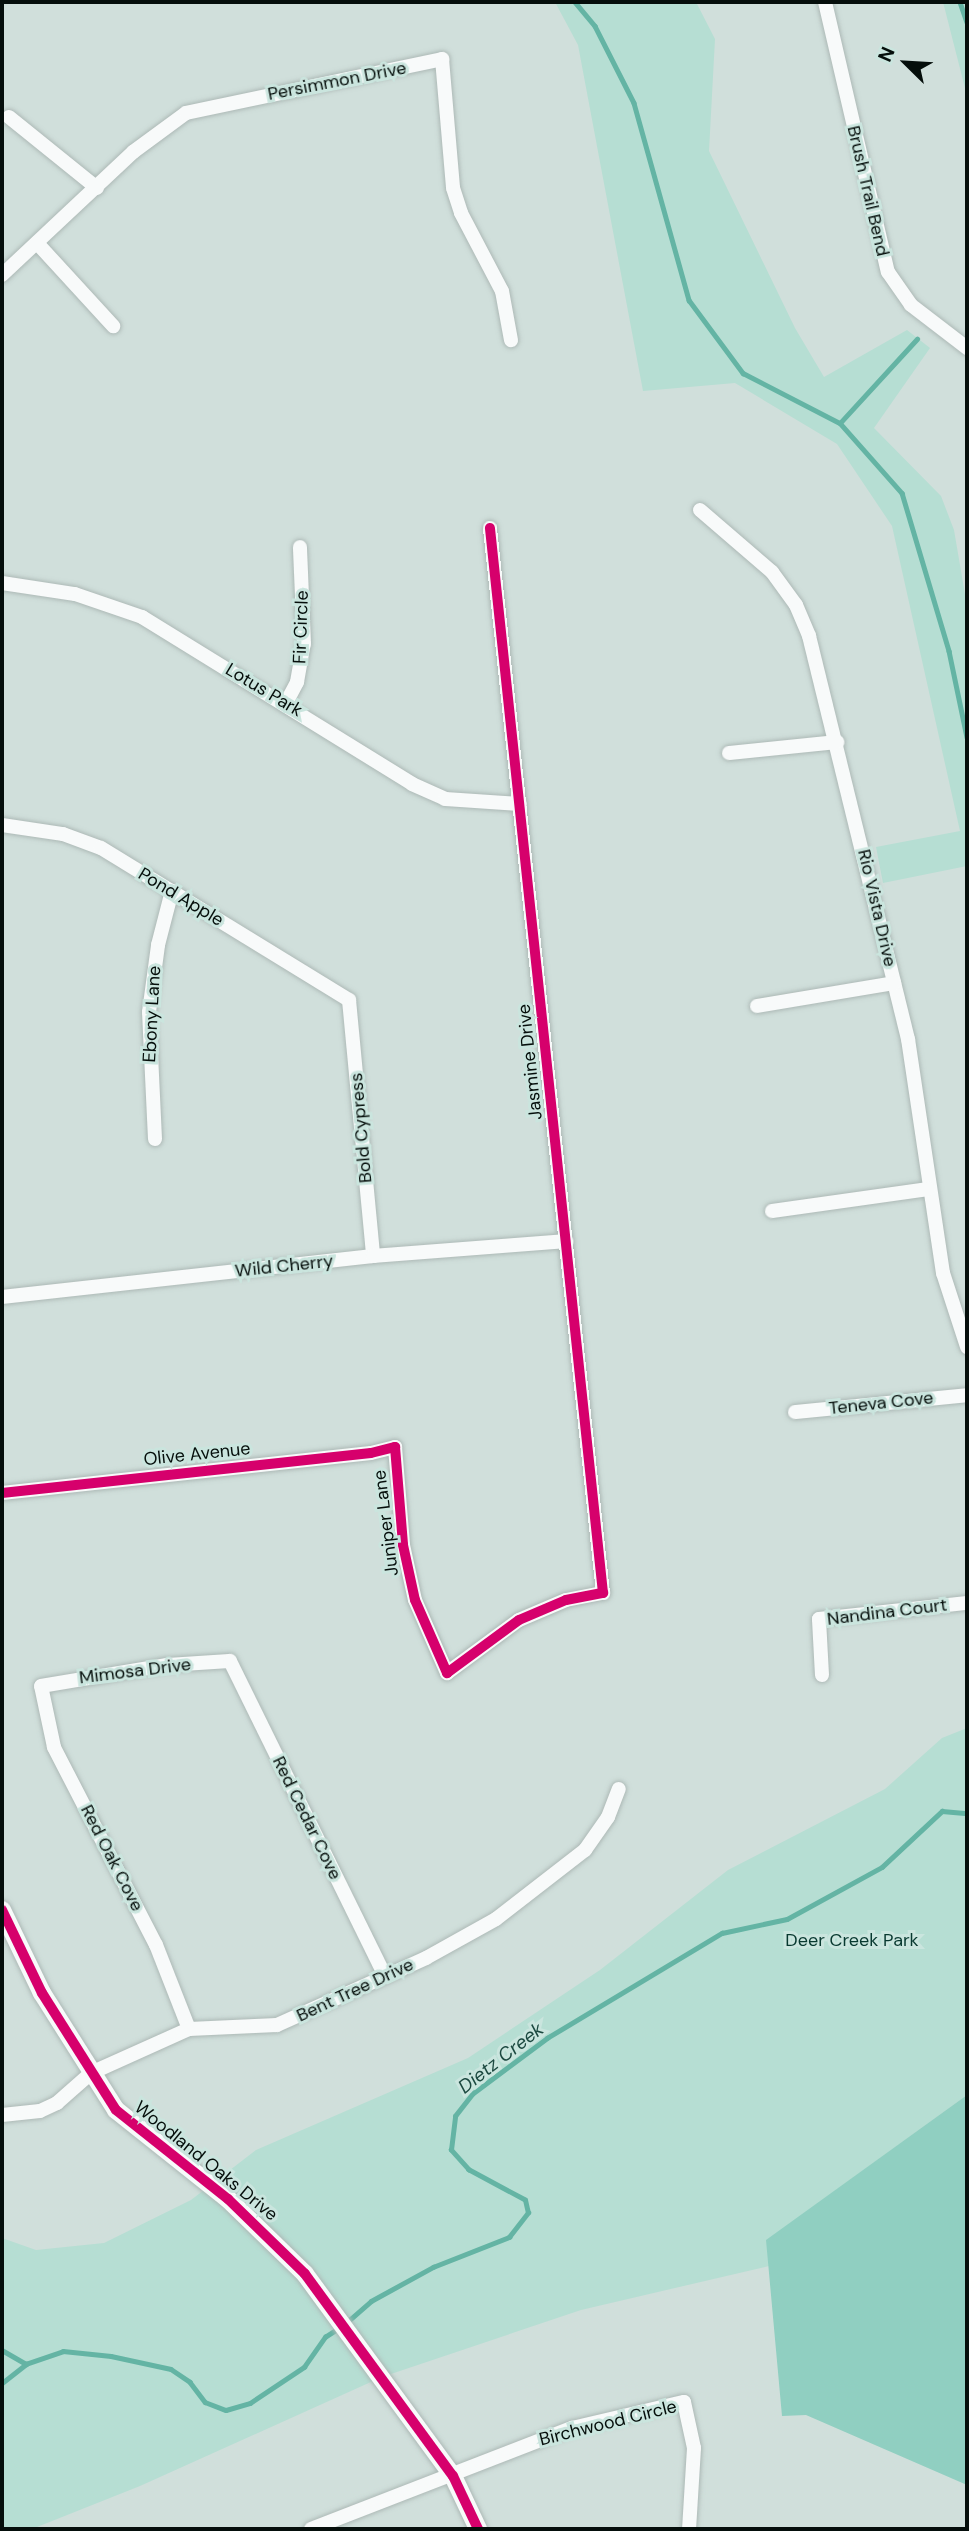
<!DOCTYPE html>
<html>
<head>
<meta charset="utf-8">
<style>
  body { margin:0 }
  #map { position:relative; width:969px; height:2531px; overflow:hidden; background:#d0dfdb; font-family:"DM Sans",sans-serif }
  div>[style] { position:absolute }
  .green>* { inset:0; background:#b6ded3 }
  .forest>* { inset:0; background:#90cfc1 }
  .stream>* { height:4.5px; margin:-2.25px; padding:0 2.25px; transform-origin:2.25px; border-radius:2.25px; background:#64b4a4 }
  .roads { filter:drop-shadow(0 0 2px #adb9b6) drop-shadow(0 0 2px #adb9b6) }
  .minor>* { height:14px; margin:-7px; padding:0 7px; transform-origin:7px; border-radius:7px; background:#f8fafa }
  .tertiary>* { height:18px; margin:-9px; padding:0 9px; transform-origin:9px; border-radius:9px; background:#f8fafa }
  .cycleway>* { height:10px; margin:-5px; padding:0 5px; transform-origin:5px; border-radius:5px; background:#d6006c }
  span { translate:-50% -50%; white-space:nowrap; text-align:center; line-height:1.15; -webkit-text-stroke:6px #cae5de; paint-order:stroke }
  .street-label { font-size:18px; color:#050e0b }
  .park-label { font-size:18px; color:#083930 }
  .water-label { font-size:19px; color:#1c4940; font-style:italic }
  .frame { position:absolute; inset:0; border:4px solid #050e0b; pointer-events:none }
  .north { position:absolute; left:871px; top:28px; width:70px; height:70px; -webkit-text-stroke:5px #cae5de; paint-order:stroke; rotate:294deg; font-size:19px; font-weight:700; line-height:28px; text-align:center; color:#050e0b }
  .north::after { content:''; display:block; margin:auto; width:24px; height:32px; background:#050e0b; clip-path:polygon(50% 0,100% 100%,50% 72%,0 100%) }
</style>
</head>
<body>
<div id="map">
  <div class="green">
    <div style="clip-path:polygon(555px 2px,696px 2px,715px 39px,709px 151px,795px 328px,824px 377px,907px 330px,930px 348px,874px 428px,941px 496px,954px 530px,967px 606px,967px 866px,883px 883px,876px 847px,960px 831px,892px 526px,837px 444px,735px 383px,643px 391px,578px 45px)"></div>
    <div style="clip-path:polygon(943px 2px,967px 2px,967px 96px)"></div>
    <div style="clip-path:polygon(967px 1728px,967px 2095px,767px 2240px,769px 2266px,581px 2310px,382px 2377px,140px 2486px,32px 2529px,2px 2529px,2px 2238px,36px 2250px,104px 2243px,191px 2200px,256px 2150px,468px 2058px,600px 1970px,728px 1870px,885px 1789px,942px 1738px)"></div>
  </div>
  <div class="forest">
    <div style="clip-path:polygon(967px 2095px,967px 2485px,806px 2415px,782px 2416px,766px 2240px)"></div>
  </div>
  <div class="stream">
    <div style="left:575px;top:2px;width:31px;rotate:50deg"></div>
    <div style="left:595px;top:26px;width:86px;rotate:63.1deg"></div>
    <div style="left:634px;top:103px;width:205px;rotate:74.4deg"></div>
    <div style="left:689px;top:300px;width:91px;rotate:53.5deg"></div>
    <div style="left:743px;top:373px;width:109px;rotate:27.3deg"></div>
    <div style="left:840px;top:423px;width:94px;rotate:48.5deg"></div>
    <div style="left:902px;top:493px;width:165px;rotate:73.4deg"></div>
    <div style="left:949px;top:651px;width:88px;rotate:78.2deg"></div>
    <div style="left:960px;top:2px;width:21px;rotate:71deg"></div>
    <div style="left:840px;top:423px;width:114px;rotate:-47.5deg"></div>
    <div style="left:346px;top:2323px;width:33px;rotate:-41deg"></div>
    <div style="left:371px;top:2301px;width:71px;rotate:-28.7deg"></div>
    <div style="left:433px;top:2267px;width:82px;rotate:-21.5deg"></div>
    <div style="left:509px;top:2237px;width:31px;rotate:-52deg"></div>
    <div style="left:528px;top:2213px;width:13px;rotate:-103deg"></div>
    <div style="left:525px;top:2200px;width:64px;rotate:-151.8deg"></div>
    <div style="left:469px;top:2170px;width:27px;rotate:-132deg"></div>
    <div style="left:451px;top:2150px;width:34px;rotate:-83deg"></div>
    <div style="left:455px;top:2116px;width:28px;rotate:-52deg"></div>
    <div style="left:472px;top:2094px;width:94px;rotate:-36.7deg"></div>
    <div style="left:547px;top:2038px;width:204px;rotate:-31deg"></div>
    <div style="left:722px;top:1933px;width:66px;rotate:-12.2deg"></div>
    <div style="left:787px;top:1919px;width:108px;rotate:-28.7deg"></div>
    <div style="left:882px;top:1867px;width:82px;rotate:-43deg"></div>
    <div style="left:942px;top:1811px;width:25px;rotate:5deg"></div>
    <div style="left:2px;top:2350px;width:28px;rotate:30deg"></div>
    <div style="left:2px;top:2383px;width:31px;rotate:-38deg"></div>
    <div style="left:26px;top:2364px;width:39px;rotate:-19deg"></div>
    <div style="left:63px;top:2351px;width:48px;rotate:5.9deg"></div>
    <div style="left:111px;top:2356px;width:61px;rotate:12.2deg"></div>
    <div style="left:171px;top:2369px;width:23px;rotate:34deg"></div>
    <div style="left:190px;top:2382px;width:25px;rotate:53deg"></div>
    <div style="left:205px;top:2402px;width:22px;rotate:21deg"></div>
    <div style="left:226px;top:2410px;width:25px;rotate:-16deg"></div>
    <div style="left:250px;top:2403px;width:65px;rotate:-33.7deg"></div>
    <div style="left:304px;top:2367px;width:37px;rotate:-55deg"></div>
    <div style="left:325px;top:2337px;width:17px;rotate:-33deg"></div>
  </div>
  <div class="roads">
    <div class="minor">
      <div style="left:825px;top:2px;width:277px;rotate:76.9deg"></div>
      <div style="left:888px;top:272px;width:40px;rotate:55.1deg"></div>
      <div style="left:911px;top:305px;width:71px;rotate:37.5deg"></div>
      <div style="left:9px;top:117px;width:113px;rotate:38.9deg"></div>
      <div style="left:37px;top:243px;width:113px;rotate:47.5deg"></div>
      <div style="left:2px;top:275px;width:180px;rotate:-43.2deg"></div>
      <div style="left:133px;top:152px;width:66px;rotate:-36.3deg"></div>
      <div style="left:186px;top:113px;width:262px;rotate:-11.9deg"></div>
      <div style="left:442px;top:59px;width:129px;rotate:85.1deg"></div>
      <div style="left:453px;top:188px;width:26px;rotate:72deg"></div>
      <div style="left:461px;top:213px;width:88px;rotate:62.3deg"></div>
      <div style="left:502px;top:291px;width:50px;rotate:79.6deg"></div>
      <div style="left:700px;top:510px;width:95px;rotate:40.7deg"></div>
      <div style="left:772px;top:572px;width:41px;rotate:54deg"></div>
      <div style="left:796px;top:605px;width:34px;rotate:67deg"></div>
      <div style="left:809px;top:636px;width:415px;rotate:76.2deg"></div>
      <div style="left:908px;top:1039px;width:237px;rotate:81.5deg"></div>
      <div style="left:943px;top:1273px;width:78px;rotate:72deg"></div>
      <div style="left:2px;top:583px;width:74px;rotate:8.6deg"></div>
      <div style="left:75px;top:594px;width:71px;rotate:18.9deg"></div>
      <div style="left:142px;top:617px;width:317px;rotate:31.7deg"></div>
      <div style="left:412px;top:784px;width:36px;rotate:24deg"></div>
      <div style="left:445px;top:799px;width:75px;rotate:3.8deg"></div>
      <div style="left:286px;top:703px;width:24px;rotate:-62deg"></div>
      <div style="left:297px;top:682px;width:39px;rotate:-80deg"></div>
      <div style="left:304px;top:644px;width:97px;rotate:-92.4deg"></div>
      <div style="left:729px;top:753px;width:109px;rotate:-5.8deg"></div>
      <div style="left:2px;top:825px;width:62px;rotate:8.4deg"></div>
      <div style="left:63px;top:834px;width:40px;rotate:20.2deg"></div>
      <div style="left:101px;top:848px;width:291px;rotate:31.5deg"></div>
      <div style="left:349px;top:1000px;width:257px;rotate:84.6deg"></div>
      <div style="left:757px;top:1006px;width:139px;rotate:-9.5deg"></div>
      <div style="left:155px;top:1139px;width:127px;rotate:-92.7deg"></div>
      <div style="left:149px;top:1012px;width:68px;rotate:-82.3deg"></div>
      <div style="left:158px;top:945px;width:56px;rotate:-75.5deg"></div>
      <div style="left:772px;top:1211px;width:158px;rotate:-8deg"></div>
      <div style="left:2px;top:1297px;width:373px;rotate:-6.3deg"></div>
      <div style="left:373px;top:1256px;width:194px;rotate:-4.4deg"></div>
      <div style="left:795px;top:1412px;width:173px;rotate:-5.6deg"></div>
      <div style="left:2px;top:1493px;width:371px;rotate:-6.2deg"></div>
      <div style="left:371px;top:1453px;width:25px;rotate:-14deg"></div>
      <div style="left:395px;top:1447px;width:98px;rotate:85.3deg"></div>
      <div style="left:403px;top:1545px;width:56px;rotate:77.7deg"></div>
      <div style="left:415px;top:1600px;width:80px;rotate:66.3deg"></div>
      <div style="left:447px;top:1673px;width:89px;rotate:-36.4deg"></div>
      <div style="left:519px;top:1620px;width:51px;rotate:-23.1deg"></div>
      <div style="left:566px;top:1600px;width:38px;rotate:-11deg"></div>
      <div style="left:603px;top:1593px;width:1071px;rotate:-96.06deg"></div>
      <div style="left:822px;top:1675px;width:56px;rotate:-93.1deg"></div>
      <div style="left:819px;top:1619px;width:149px;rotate:-6.2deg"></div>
      <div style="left:189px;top:2029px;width:90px;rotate:-111.4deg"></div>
      <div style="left:156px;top:1945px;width:223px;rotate:-117.3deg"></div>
      <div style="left:54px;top:1747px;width:62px;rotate:-102deg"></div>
      <div style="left:41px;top:1686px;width:128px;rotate:-9.5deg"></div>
      <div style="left:167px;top:1665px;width:63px;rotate:-3.6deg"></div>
      <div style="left:230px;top:1661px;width:349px;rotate:63.8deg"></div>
      <div style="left:2px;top:2115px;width:38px;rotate:-6deg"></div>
      <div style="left:40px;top:2111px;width:19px;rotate:-25deg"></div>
      <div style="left:57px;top:2103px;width:45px;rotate:-41.4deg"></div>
      <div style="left:91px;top:2073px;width:107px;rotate:-24.2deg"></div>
      <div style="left:189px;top:2029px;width:88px;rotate:-2.6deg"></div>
      <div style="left:277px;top:2025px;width:163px;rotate:-24.2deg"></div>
      <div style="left:426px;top:1958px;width:80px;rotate:-29.1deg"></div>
      <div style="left:496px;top:1919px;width:113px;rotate:-37.8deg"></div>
      <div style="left:585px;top:1850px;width:40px;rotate:-55.1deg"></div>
      <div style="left:608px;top:1817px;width:30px;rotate:-69deg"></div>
      <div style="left:311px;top:2529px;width:280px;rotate:-21.2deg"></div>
      <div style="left:572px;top:2428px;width:115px;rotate:-13.1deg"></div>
      <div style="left:684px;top:2402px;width:47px;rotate:77.7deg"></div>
      <div style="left:694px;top:2448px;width:81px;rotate:93.5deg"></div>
    </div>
    <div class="tertiary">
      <div style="left:2px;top:1910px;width:92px;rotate:64.3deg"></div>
      <div style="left:42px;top:1993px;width:138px;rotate:57.7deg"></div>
      <div style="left:116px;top:2110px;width:143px;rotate:38.5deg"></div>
      <div style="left:228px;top:2199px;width:107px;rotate:44.2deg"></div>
      <div style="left:305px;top:2274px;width:250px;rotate:53.8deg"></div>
      <div style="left:453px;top:2476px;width:59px;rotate:64.7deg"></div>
    </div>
  </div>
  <div class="cycleway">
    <div style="left:2px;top:1493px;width:371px;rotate:-6.2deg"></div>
    <div style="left:371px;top:1453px;width:25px;rotate:-14deg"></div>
    <div style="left:395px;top:1447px;width:98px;rotate:85.3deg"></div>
    <div style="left:403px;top:1545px;width:56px;rotate:77.7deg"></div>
    <div style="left:415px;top:1600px;width:80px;rotate:66.3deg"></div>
    <div style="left:447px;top:1673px;width:89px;rotate:-36.4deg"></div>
    <div style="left:519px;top:1620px;width:51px;rotate:-23.1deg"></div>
    <div style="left:566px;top:1600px;width:38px;rotate:-11deg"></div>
    <div style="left:603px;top:1593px;width:1071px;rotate:-96.06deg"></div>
    <div style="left:2px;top:1910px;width:92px;rotate:64.3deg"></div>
    <div style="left:42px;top:1993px;width:138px;rotate:57.7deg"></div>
    <div style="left:116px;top:2110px;width:143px;rotate:38.5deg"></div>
    <div style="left:228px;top:2199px;width:107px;rotate:44.2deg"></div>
    <div style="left:305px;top:2274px;width:250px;rotate:53.8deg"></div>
    <div style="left:453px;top:2476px;width:59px;rotate:64.7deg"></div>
  </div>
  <div class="street-label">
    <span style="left:337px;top:81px;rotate:-11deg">Persimmon Drive</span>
    <span style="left:868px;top:191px;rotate:77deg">Brush Trail Bend</span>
    <span style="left:301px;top:627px;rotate:-88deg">Fir Circle</span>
    <span style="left:264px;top:690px;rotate:31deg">Lotus Park</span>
    <span style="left:181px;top:897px;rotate:31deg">Pond Apple</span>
    <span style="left:877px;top:908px;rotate:77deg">Rio Vista Drive</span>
    <span style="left:152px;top:1014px;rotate:-87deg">Ebony Lane</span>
    <span style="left:530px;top:1062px;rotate:-96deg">Jasmine Drive</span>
    <span style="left:361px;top:1128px;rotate:-95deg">Bold Cypress</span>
    <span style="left:284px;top:1266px;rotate:-6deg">Wild Cherry</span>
    <span style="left:881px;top:1403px;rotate:-6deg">Teneva Cove</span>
    <span style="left:197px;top:1454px;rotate:-6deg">Olive Avenue</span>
    <span style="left:386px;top:1523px;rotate:-97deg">Juniper Lane</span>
    <span style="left:887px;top:1612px;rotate:-7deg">Nandina Court</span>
    <span style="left:135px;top:1671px;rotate:-7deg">Mimosa Drive</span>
    <span style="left:307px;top:1818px;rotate:64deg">Red Cedar Cove</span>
    <span style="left:112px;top:1858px;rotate:63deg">Red Oak Cove</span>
    <span style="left:355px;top:1990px;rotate:-25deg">Bent Tree Drive</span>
    <span style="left:206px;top:2161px;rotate:39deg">Woodland Oaks Drive</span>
    <span style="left:608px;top:2423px;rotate:-14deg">Birchwood Circle</span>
  </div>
  <div class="park-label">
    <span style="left:852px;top:1940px">Deer Creek Park</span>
  </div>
  <div class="water-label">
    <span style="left:501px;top:2058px;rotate:-38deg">Dietz Creek</span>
  </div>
  <div class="frame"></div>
  <div class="north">N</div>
</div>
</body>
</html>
